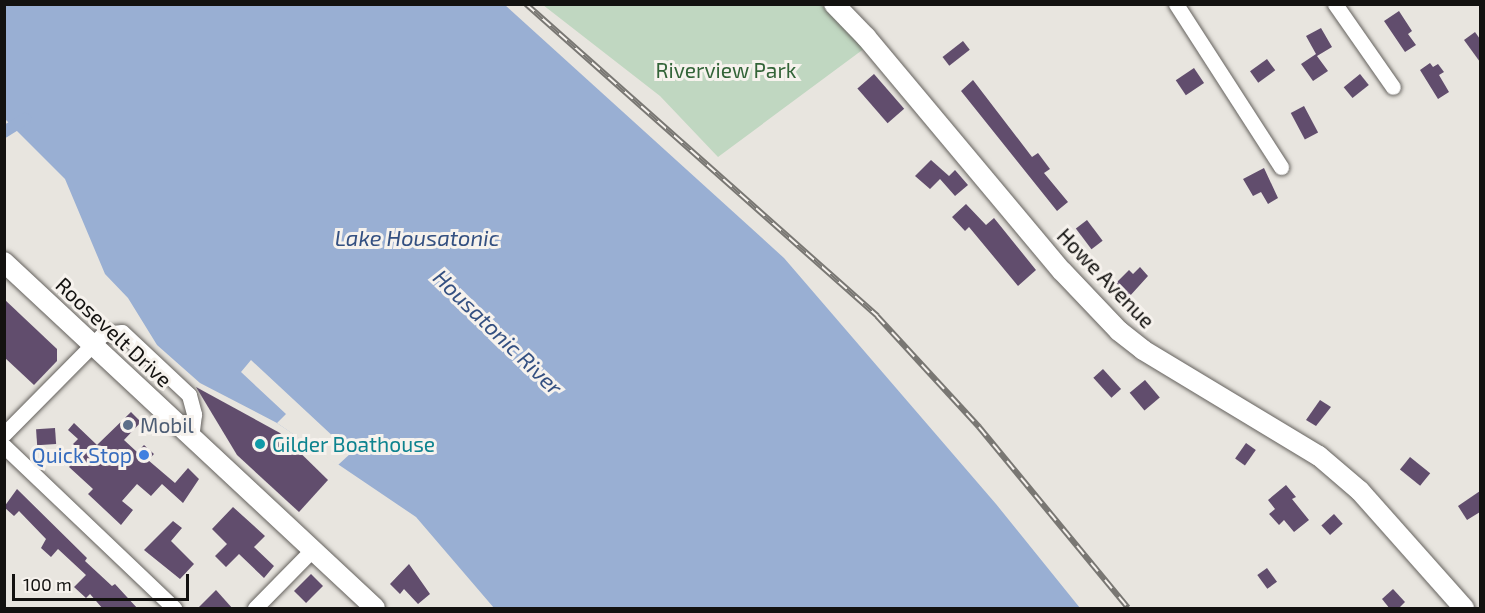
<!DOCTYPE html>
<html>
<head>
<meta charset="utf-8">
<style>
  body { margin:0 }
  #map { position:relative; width:1485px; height:613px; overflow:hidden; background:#e8e5df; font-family:"Exo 2",sans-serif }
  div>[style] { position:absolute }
  .green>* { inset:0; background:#c0d7c1 }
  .water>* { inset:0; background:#99afd3 }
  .pier>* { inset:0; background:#e8e5df }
  .canal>* { height:12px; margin:-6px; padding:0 6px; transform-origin:6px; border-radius:6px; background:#99afd3 }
  .building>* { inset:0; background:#614d6d; transform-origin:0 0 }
  .roads { filter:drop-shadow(0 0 2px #64615d) drop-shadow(0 0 2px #64615d) }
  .minor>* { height:15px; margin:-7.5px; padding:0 7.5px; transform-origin:7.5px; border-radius:7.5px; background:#fff }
  .major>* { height:20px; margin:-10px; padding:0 10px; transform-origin:10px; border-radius:10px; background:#fff }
  .rail>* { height:6px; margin-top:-3px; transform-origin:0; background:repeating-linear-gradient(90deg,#f6f2ed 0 11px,#797773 0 22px); box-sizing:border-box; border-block:2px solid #797773 }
  .dots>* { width:16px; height:16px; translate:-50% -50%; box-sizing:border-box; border:3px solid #f6f2ed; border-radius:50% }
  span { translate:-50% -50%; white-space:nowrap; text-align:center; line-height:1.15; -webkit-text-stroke:6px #f6f2ed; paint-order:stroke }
  .park-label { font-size:21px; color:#336438 }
  .street-label { font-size:21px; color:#131210 }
  .service-label { font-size:21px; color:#4e5e75 }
  .left { translate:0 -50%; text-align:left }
  .culture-label { font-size:21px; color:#0d838f }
  .shop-label { font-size:21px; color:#366cbe }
  .right { translate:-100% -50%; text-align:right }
  .water-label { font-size:22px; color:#345081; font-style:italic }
  .frame { position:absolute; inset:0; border:6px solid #131210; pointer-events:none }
  .scale { position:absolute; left:12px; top:574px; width:177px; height:27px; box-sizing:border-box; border:3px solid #131210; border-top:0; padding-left:8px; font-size:18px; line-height:21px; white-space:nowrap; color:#131210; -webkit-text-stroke:4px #f6f2ed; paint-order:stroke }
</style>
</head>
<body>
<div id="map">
  <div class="green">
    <div style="clip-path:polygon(543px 5px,821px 5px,865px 48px,718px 157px,660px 96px)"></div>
  </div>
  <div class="water">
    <div style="clip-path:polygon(5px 5px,505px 5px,784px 258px,996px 504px,1080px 608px,494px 608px,416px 517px,277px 423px,200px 383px,157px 345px,128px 298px,105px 274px,65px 179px,5px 119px)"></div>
  </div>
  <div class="pier">
    <div style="clip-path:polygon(251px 360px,351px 453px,338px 465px,277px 423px,286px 414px,241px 372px)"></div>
  </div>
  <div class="canal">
    <div style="left:4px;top:132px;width:25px;rotate:-32deg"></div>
  </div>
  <div class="building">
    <div style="clip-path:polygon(1399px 11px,1412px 31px,1408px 34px,1416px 45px,1405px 52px,1384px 21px)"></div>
    <div style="clip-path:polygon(1321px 28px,1332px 47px,1317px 56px,1328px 71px,1313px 81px,1301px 64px,1316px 54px,1306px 36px)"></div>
    <div style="clip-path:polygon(1475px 32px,1480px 39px,1480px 62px,1464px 40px)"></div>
    <div style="left:963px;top:41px;width:11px;height:26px;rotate:52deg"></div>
    <div style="left:1267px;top:59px;width:14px;height:21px;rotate:54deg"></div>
    <div style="clip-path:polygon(1430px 63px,1433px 67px,1438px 64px,1444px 72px,1439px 75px,1449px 92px,1438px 99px,1420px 70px)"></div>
    <div style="left:1194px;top:68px;width:18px;height:22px;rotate:56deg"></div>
    <div style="left:874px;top:74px;width:46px;height:22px;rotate:49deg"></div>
    <div style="left:1360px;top:74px;width:14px;height:21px;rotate:51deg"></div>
    <div style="clip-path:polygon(973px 80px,1032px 157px,1038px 153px,1050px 169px,1044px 173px,1068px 202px,1057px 211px,961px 91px)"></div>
    <div style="left:1304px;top:106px;width:30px;height:15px;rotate:62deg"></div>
    <div style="clip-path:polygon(931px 160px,949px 176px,955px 170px,968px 185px,955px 196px,940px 179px,930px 189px,915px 176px)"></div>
    <div style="clip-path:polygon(1264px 168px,1278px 198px,1268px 204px,1261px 192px,1253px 196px,1243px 179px)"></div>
    <div style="clip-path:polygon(966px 204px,986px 225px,994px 218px,1036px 270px,1018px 286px,969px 227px,965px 231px,952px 217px)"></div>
    <div style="left:1087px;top:220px;width:26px;height:14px;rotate:53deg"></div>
    <div style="clip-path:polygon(1140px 267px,1148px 276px,1129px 297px,1116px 283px,1129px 270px,1133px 274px)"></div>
    <div style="clip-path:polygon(4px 299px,57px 349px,57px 361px,34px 385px,4px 357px)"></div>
    <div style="left:1103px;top:369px;width:27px;height:13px;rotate:48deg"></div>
    <div style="left:1145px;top:380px;width:23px;height:20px;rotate:50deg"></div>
    <div style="clip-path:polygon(196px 387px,280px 433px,328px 480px,299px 512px,237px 455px)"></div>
    <div style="clip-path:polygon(1320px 400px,1331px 407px,1316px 426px,1306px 420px)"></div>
    <div style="clip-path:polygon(131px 412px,141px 422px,124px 440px,137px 452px,144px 445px,154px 454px,148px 460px,175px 483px,188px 468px,199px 479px,183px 503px,162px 484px,151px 496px,137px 484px,122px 501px,133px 510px,121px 525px,88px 494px,93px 489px,69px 467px,82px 452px,73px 444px,78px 439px,68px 430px,74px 423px,97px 445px)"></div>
    <div style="left:55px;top:428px;width:16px;height:19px;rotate:86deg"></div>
    <div style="left:1246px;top:443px;width:12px;height:19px;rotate:35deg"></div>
    <div style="left:1410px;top:457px;width:26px;height:16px;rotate:39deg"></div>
    <div style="clip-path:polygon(1286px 485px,1296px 497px,1292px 499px,1309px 520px,1294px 532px,1284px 520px,1279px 525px,1269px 514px,1275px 509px,1268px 500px)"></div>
    <div style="clip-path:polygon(17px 489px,87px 558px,85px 561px,112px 586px,115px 584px,138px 609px,103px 609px,90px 594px,86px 598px,74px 587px,86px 575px,58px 549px,51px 557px,41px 548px,46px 539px,19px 511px,14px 516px,4px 507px)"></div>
    <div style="clip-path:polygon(1480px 491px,1480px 512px,1467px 520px,1458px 506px)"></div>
    <div style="clip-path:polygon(233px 507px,265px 536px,254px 547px,274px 566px,264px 578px,239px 554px,226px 567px,215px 556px,227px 544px,212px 529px)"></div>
    <div style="left:1334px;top:514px;width:13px;height:17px;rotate:48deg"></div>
    <div style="clip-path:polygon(173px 521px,182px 528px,171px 541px,194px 564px,180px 579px,144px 550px)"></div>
    <div style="clip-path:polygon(409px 564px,430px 594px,418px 604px,404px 589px,400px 594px,390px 584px)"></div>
    <div style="left:1267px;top:568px;width:17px;height:12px;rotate:54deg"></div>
    <div style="left:311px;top:574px;width:17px;height:24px;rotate:45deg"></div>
    <div style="clip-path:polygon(1393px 589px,1405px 602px,1398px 609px,1390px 609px,1382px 599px)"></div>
    <div style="clip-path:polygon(216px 590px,233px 609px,197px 609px)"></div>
  </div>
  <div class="roads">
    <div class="minor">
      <div style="left:1176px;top:4px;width:194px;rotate:57.2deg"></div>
      <div style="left:1335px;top:4px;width:101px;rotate:55.1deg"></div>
      <div style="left:4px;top:434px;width:141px;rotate:-45.3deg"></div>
      <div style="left:103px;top:334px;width:19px;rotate:-6deg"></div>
      <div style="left:122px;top:332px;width:92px;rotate:43.2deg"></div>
      <div style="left:189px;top:395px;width:20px;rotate:75deg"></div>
      <div style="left:194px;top:414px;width:24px;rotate:97deg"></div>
      <div style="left:4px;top:446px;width:235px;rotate:43.6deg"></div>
      <div style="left:255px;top:608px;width:81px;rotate:-45.5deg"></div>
    </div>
    <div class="major">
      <div style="left:834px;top:4px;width:46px;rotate:45.9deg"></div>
      <div style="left:866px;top:37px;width:305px;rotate:50.1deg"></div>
      <div style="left:1062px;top:271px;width:83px;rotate:46.5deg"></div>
      <div style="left:1119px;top:331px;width:31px;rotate:38deg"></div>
      <div style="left:1143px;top:350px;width:205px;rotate:31.1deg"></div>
      <div style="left:1319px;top:456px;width:54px;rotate:40.5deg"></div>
      <div style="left:1360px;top:491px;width:157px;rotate:48.4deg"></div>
      <div style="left:4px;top:262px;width:507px;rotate:43deg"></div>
    </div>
  </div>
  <div class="rail">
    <div style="left:526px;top:4px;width:470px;rotate:41.6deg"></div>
    <div style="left:877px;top:316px;width:151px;rotate:47.4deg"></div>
    <div style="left:979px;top:427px;width:234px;rotate:50.5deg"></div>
  </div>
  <div class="dots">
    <div style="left:128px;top:425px;background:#5c6f8a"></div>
    <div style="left:260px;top:444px;background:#0f9aa8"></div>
    <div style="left:144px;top:455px;background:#3f7fe0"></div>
  </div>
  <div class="park-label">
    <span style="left:726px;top:70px">Riverview Park</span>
  </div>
  <div class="street-label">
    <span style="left:1106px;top:278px;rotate:46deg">Howe Avenue</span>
    <span style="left:114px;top:332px;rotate:43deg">Roosevelt Drive</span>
  </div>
  <div class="service-label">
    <span class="left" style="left:140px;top:425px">Mobil</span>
  </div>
  <div class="culture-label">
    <span class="left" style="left:272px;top:444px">Gilder Boathouse</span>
  </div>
  <div class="shop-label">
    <span class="right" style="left:132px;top:455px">Quick Stop</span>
  </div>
  <div class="water-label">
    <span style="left:417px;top:238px">Lake Housatonic</span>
    <span style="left:498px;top:332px;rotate:44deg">Housatonic River</span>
  </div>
  <div class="frame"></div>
  <div class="scale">100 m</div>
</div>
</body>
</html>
